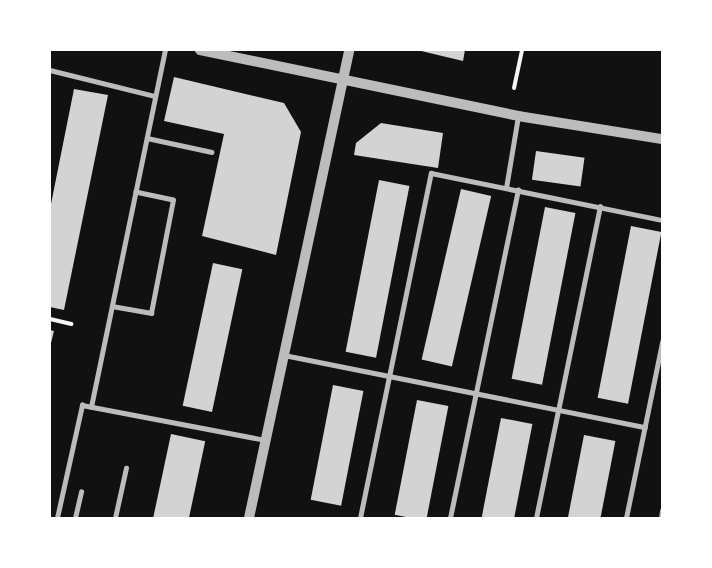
<!DOCTYPE html>
<html>
<head>
<meta charset="utf-8">
<style>
  body { margin:0 }
  #map { position:relative; width:712px; height:568px; overflow:hidden; background:#111; font-family:Figtree,sans-serif }
  div>[style] { position:absolute }
  .building>* { inset:0; background:#d3d3d3; transform-origin:0 0 }
  .path>* { height:4px; margin:-2px; padding:0 2px; transform-origin:2px; border-radius:2px; background:#f5f5f5 }
  .service>* { height:4.5px; margin:-2.25px; padding:0 2.25px; transform-origin:2.25px; border-radius:2.25px; background:#bcbcbc }
  .tertiary>* { height:10px; margin:-5px; padding:0 5px; transform-origin:5px; border-radius:5px; background:#bcbcbc }
  span { translate:-50% -50%; white-space:nowrap; text-align:center; line-height:1.15; -webkit-text-stroke:5px #fff; paint-order:stroke }
  .frame { position:absolute; inset:0; border:51px solid #fff; pointer-events:none }
</style>
</head>
<body>
<div id="map">
  <div class="building">
    <div style="clip-path:polygon(417px 50px,465px 50px,463px 61px)"></div>
    <div style="clip-path:polygon(174px 77px,284px 103px,301px 132px,276px 255px,202px 236px,224px 134px,164px 121px)"></div>
    <div style="clip-path:polygon(74px 89px,108px 95px,64px 310px,50px 307px,50px 209px)"></div>
    <div style="clip-path:polygon(381px 123px,443px 133px,438px 168px,354px 155px,356px 143px)"></div>
    <div style="left:536px;top:151px;width:49px;height:29px;rotate:8deg"></div>
    <div style="left:379px;top:180px;width:31px;height:175px;rotate:11deg"></div>
    <div style="left:461px;top:189px;width:31px;height:175px;rotate:13deg"></div>
    <div style="left:545px;top:207px;width:31px;height:175px;rotate:11deg"></div>
    <div style="left:631px;top:226px;width:31px;height:175px;rotate:11deg"></div>
    <div style="left:213px;top:263px;width:30px;height:146px;rotate:12deg"></div>
    <div style="clip-path:polygon(50px 330px,54px 331px,50px 347px)"></div>
    <div style="left:333px;top:385px;width:31px;height:117px;rotate:11deg"></div>
    <div style="left:417px;top:400px;width:32px;height:117px;rotate:11deg"></div>
    <div style="left:501px;top:418px;width:32px;height:102px;rotate:11deg"></div>
    <div style="left:171px;top:434px;width:35px;height:86px;rotate:12deg"></div>
    <div style="left:584px;top:435px;width:32px;height:84px;rotate:11deg"></div>
  </div>
  <div class="path">
    <div style="left:514px;top:88px;width:39px;rotate:-78deg"></div>
    <div style="left:50px;top:319px;width:22px;rotate:13deg"></div>
  </div>
  <div class="service">
    <div style="left:50px;top:70px;width:108px;rotate:13.9deg"></div>
    <div style="left:147px;top:138px;width:66px;rotate:12.2deg"></div>
    <div style="left:506px;top:188px;width:73px;rotate:-80.5deg"></div>
    <div style="left:112px;top:306px;width:40px;rotate:10deg"></div>
    <div style="left:151px;top:313px;width:115px;rotate:-79deg"></div>
    <div style="left:173px;top:200px;width:38px;rotate:-168deg"></div>
    <div style="left:284px;top:355px;width:368px;rotate:11.3deg"></div>
    <div style="left:91px;top:407px;width:365px;rotate:-78.3deg"></div>
    <div style="left:57px;top:518px;width:116px;rotate:-77.5deg"></div>
    <div style="left:82px;top:405px;width:187px;rotate:10.8deg"></div>
    <div style="left:75px;top:518px;width:27px;rotate:-77deg"></div>
    <div style="left:115px;top:518px;width:51px;rotate:-77.6deg"></div>
    <div style="left:360px;top:518px;width:352px;rotate:-78.4deg"></div>
    <div style="left:431px;top:173px;width:236px;rotate:11.5deg"></div>
    <div style="left:450px;top:518px;width:335px;rotate:-78.3deg"></div>
    <div style="left:536px;top:518px;width:318px;rotate:-78.4deg"></div>
    <div style="left:626px;top:518px;width:180px;rotate:-78.4deg"></div>
    <div style="left:661px;top:518px;width:7px;rotate:-82deg"></div>
  </div>
  <div class="tertiary">
    <div style="left:200px;top:50px;width:325px;rotate:11.7deg"></div>
    <div style="left:518px;top:116px;width:146px;rotate:9.1deg"></div>
    <div style="left:249px;top:518px;width:479px;rotate:-77.9deg"></div>
  </div>
  <div class="frame"></div>
</div>
</body>
</html>
